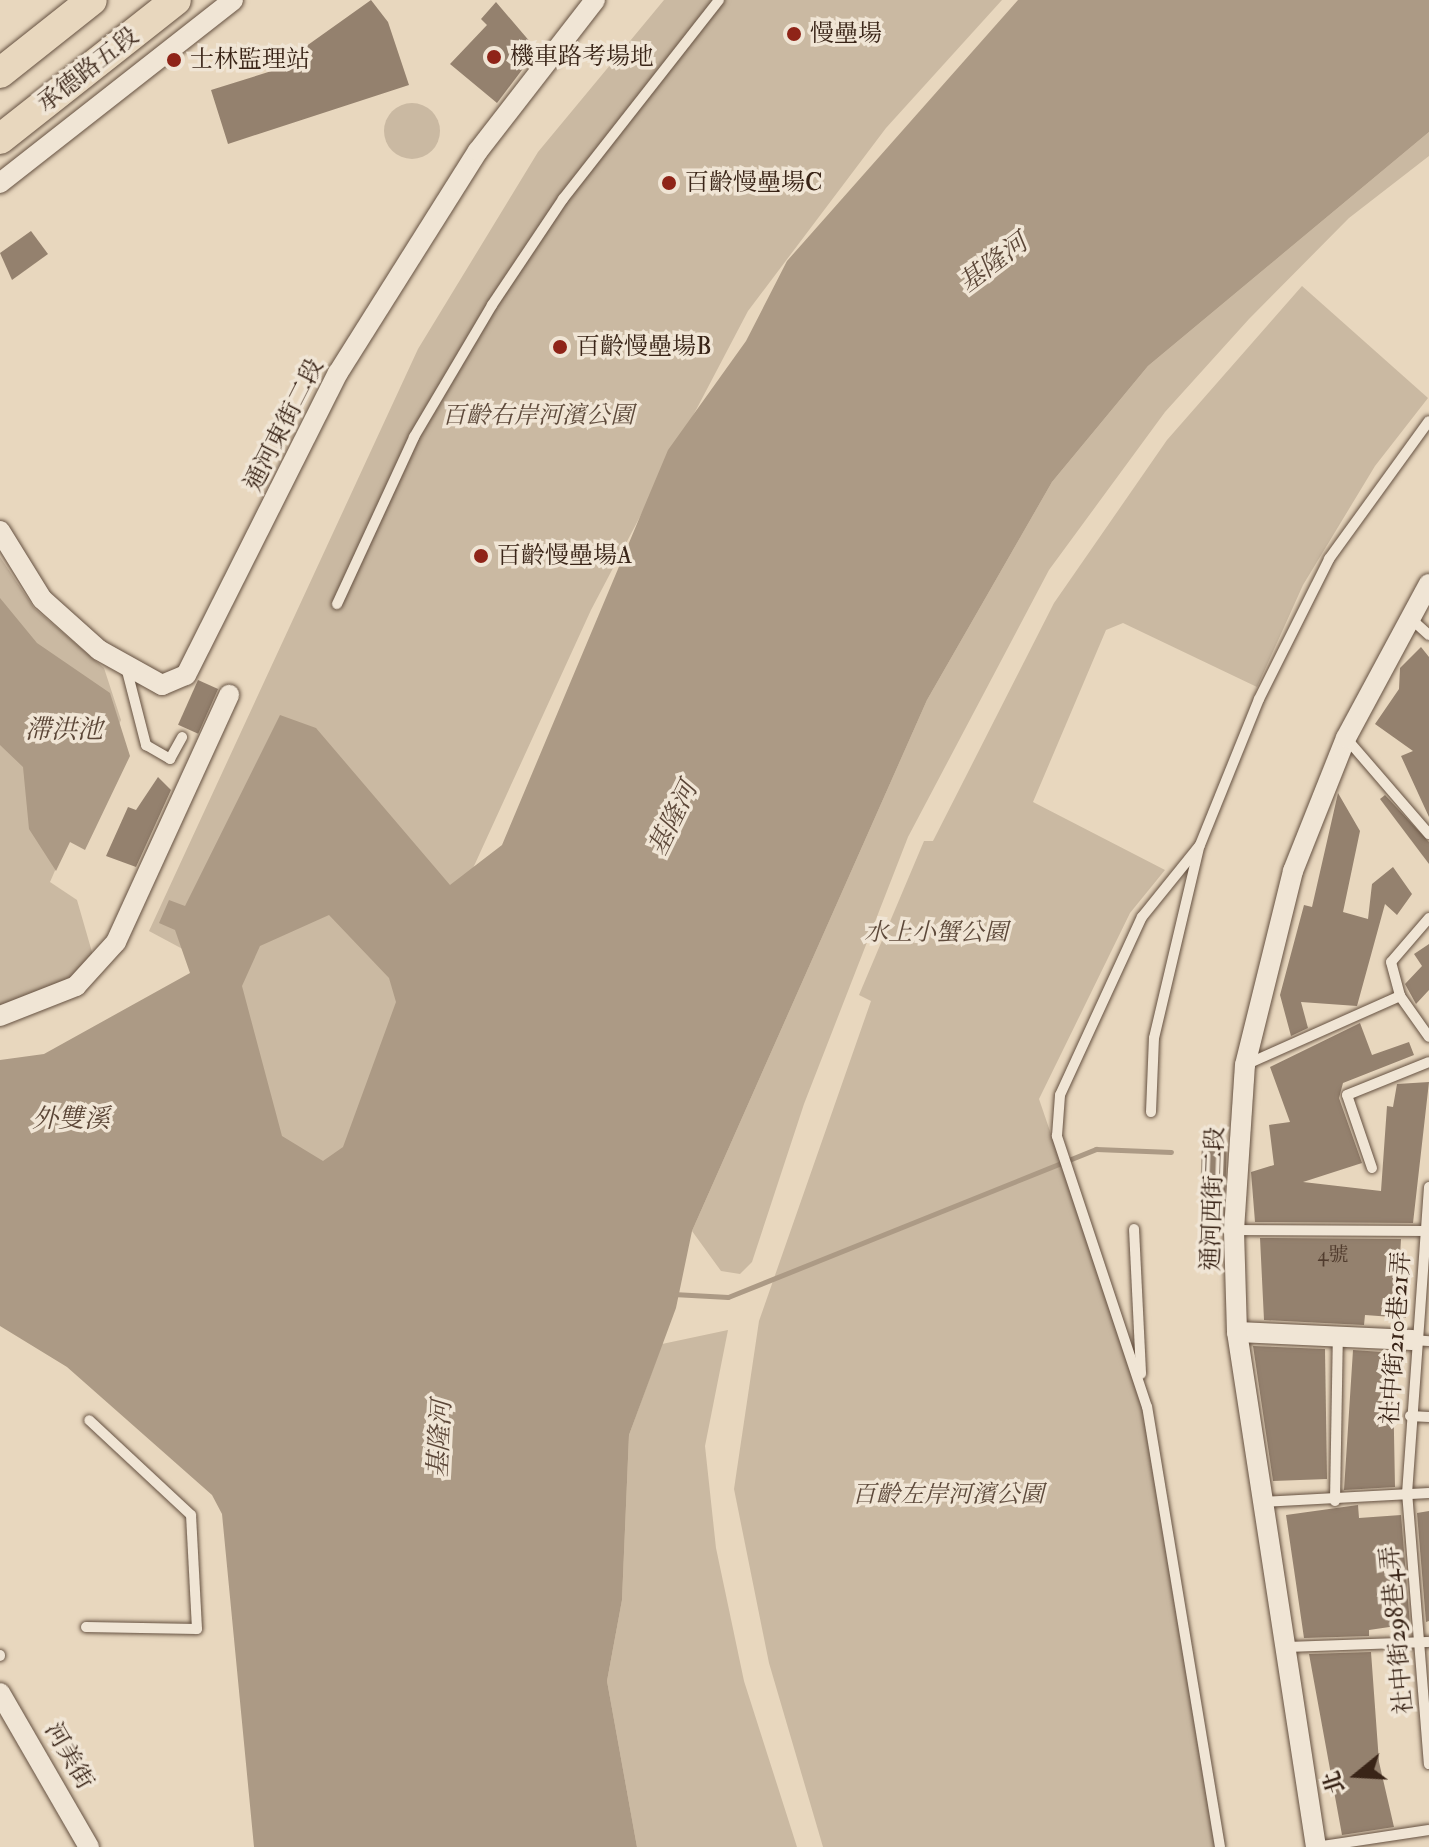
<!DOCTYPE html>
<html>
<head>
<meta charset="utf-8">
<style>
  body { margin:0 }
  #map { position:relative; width:1429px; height:1847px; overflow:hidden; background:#e8d7be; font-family:"IM FELL Double Pica","Noto Serif TC",serif }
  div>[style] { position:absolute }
  .green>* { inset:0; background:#cab9a2 }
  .round { border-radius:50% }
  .water>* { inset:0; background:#ac9a85 }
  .stream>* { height:5px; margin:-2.5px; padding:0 2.5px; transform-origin:2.5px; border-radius:2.5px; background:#ac9a85 }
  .building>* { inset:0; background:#94816e; transform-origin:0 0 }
  .roads { filter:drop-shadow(0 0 2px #655141) drop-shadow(0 0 2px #655141) }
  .service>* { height:10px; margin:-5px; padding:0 5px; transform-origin:5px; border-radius:5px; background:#f0e5d5 }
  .minor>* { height:20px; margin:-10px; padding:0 10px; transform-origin:10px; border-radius:10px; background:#f0e5d5 }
  .primary>* { height:30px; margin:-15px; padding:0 15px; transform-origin:15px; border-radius:15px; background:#e8d7be }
  .dots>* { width:22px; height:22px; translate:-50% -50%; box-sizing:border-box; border:4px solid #f0e5d5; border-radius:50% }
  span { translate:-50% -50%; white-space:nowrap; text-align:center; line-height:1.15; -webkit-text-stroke:7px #f0e5d5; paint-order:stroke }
  .number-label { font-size:20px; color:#503b2d }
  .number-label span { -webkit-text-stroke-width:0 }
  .poi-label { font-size:24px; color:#392417 }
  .left { translate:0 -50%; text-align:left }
  .street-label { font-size:24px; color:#392417 }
  .park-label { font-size:24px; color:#5d493a; font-style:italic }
  .water-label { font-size:26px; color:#5c4738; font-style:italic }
  .north { position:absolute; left:1317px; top:1735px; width:80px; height:80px; -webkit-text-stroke:6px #f0e5d5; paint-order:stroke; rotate:252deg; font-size:22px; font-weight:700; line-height:32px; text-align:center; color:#392417 }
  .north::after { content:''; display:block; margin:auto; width:28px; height:36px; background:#392417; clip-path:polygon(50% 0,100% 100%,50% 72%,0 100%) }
</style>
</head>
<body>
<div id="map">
  <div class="green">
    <div style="clip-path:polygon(664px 0,1002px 0,886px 128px,748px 311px,591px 610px,336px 1168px,302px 1157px,271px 1134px,205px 961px,149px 931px,418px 349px,538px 152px)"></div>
    <div class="round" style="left:384px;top:103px;width:56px;height:56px"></div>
    <div style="clip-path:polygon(1429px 132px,1429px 156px,1349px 218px,1249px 319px,1165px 412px,1049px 570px,908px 837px,804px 1104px,752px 1262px,740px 1274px,721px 1271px,692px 1231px,927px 700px,1052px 482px,1148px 366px)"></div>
    <div style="clip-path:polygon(1302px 286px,1428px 398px,1375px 466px,1303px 585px,1257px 687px,1123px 623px,1106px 630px,1033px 802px,1165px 870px,1130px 913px,1039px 1099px,1145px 1409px,1219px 1847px,823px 1847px,769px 1663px,734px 1489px,759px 1321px,871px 1001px,859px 995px,924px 841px,933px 841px,1054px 603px,1167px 440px)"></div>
    <div style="clip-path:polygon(0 557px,34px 608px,104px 668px,121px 720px,50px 882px,77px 900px,94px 959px,64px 984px,0 1008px)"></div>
    <div style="clip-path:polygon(728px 1330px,705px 1446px,716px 1548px,744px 1681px,797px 1847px,637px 1847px,607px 1681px,622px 1600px,629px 1435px,662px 1344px)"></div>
  </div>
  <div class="water">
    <div style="clip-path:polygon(evenodd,1018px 0,1429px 0,1429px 132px,1148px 366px,1052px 482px,927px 700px,692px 1231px,676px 1308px,629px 1435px,622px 1600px,607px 1681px,637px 1847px,254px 1847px,222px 1514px,212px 1495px,67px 1367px,0 1326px,0 1060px,44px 1054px,190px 973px,175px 930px,159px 923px,169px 900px,185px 906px,280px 715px,316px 728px,450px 885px,502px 845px,668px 450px,746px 341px,787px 261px,1018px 0,329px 915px,389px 978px,396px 1002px,343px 1147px,323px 1161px,282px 1136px,242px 986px,260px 946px,329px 915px)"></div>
    <div style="clip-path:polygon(0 598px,37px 643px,110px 693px,130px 756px,85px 850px,70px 842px,56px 871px,29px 829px,23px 767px,0 745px)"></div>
  </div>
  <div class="stream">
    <div style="left:673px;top:1294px;width:55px;rotate:3.1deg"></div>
    <div style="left:728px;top:1297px;width:397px;rotate:-21.9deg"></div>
    <div style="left:1096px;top:1149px;width:75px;rotate:2.3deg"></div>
  </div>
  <div class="building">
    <div style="clip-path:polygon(371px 0,388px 22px,409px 85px,228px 144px,211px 90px,313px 58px,305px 47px)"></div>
    <div style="clip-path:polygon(496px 2px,537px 50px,497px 103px,450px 64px,487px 25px,481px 19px)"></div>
    <div style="clip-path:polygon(31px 231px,48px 254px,12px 280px,0 253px)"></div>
    <div style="clip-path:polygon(1421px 647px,1429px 657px,1429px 817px,1401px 756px,1413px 751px,1375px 724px,1399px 689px,1400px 668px)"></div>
    <div style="left:198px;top:680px;width:22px;height:49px;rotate:24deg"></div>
    <div style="clip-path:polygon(158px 777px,171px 790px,136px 867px,106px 856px,128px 807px,136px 810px)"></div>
    <div style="clip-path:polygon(1338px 793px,1360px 831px,1343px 912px,1368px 919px,1372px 884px,1393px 867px,1412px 894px,1397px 915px,1385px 904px,1357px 1006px,1301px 1002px,1308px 1028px,1291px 1036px,1280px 995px,1304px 905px,1312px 907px)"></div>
    <div style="clip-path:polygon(1385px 795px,1429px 842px,1429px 864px,1380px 799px)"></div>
    <div style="clip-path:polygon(1429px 944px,1429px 990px,1416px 1004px,1405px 984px,1422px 966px,1414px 954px)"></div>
    <div style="clip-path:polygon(1360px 1023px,1372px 1055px,1409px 1042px,1414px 1055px,1343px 1083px,1339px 1098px,1362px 1163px,1303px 1182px,1381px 1191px,1387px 1106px,1393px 1107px,1397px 1084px,1429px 1082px,1413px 1223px,1255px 1222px,1251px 1172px,1274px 1165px,1269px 1125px,1290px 1122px,1270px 1067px)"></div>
    <div style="left:1202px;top:1140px;width:25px;height:83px;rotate:2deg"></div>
    <div style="clip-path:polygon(1260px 1238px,1401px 1239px,1398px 1291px,1405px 1291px,1406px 1318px,1365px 1315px,1364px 1325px,1264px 1320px)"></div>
    <div style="clip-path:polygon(1253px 1346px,1325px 1349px,1327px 1479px,1273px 1481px)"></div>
    <div style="clip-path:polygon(1353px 1350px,1382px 1352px,1382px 1382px,1393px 1381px,1395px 1487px,1344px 1490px)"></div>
    <div style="clip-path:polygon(1358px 1505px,1359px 1518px,1401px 1515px,1410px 1624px,1369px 1630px,1369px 1636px,1304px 1638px,1286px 1515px)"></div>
    <div style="clip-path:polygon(1429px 1511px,1429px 1621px,1426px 1622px,1417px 1513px)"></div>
    <div style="clip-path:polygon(1371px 1652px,1379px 1762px,1394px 1827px,1342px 1835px,1309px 1654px)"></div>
  </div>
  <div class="roads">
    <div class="service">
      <div style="left:337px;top:604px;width:184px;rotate:-65.2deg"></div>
      <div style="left:414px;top:437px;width:153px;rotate:-59.4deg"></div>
      <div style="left:492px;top:305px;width:128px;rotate:-56.2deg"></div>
      <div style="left:563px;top:199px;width:253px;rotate:-51.9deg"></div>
      <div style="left:1409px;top:617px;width:27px;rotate:42deg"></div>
      <div style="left:126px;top:667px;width:81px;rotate:75.6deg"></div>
      <div style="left:146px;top:745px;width:28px;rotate:30deg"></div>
      <div style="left:170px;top:759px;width:25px;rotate:-61deg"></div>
      <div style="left:1346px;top:738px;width:127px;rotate:49.2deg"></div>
      <div style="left:1429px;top:918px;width:58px;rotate:130.8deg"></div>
      <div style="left:1391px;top:962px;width:35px;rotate:75deg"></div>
      <div style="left:1400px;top:996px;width:50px;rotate:54.7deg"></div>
      <div style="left:1245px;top:1065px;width:170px;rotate:-24deg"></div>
      <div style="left:1151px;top:1112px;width:74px;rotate:-87.7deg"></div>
      <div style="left:1154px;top:1038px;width:196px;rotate:-76.7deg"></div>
      <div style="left:1372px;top:1168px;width:77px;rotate:-108.9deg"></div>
      <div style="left:1347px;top:1095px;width:88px;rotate:-21.9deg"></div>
      <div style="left:1429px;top:1187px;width:306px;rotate:94.1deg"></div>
      <div style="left:1407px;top:1492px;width:273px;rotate:85.4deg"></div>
      <div style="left:1134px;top:1229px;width:145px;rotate:87.2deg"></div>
      <div style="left:1234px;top:1230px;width:190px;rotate:0.3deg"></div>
      <div style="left:1413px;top:1340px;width:16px;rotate:4deg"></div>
      <div style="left:1410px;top:1416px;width:19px;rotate:3deg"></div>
      <div style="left:1335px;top:1501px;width:166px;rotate:-89deg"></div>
      <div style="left:1262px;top:1502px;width:167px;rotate:-3.1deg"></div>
      <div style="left:86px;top:1627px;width:111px;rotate:1deg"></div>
      <div style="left:197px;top:1629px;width:114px;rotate:-93deg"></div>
      <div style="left:191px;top:1515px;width:139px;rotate:-137deg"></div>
      <div style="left:1285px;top:1647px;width:144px;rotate:-2deg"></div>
      <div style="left:0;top:1655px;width:1px;rotate:90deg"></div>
      <div style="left:1220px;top:1847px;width:446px;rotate:-99.4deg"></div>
      <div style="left:1147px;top:1407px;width:286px;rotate:-108.4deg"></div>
      <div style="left:1057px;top:1136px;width:41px;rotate:-85.8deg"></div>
      <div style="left:1060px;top:1095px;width:196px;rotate:-65.3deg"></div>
      <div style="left:1142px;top:917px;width:92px;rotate:-51.1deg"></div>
      <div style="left:1200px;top:845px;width:157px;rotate:-68deg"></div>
      <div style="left:1259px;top:699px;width:157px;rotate:-63.4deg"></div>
      <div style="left:1329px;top:559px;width:170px;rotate:-54.1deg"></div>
      <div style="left:1316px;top:1847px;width:114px;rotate:-8.6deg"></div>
    </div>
    <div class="minor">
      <div style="left:0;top:183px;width:296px;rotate:-38.1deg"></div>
      <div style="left:0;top:531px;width:80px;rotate:58.3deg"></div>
      <div style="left:42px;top:599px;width:76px;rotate:41.8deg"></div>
      <div style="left:99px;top:650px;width:72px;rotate:29.1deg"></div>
      <div style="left:162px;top:685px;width:26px;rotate:-23deg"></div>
      <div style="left:186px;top:675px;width:338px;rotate:-63.3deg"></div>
      <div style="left:338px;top:373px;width:262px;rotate:-57.8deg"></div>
      <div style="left:478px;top:151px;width:191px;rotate:-52.2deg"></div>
      <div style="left:0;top:1016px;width:82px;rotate:-21.5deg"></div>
      <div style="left:76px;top:986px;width:59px;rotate:-47.7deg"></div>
      <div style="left:116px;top:942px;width:272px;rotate:-65.4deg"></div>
      <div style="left:1237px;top:1332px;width:176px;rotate:2.6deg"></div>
      <div style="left:0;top:1693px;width:178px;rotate:60deg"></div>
      <div style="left:1316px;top:1847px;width:521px;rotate:-98.72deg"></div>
      <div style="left:1237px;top:1332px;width:102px;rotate:-91.7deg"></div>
      <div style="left:1234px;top:1230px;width:165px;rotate:-86.2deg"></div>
      <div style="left:1245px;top:1065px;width:200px;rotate:-76.1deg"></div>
      <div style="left:1293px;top:871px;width:143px;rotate:-68.3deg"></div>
      <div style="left:1346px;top:738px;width:175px;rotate:-61.7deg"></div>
    </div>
    <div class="primary">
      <div style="left:0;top:73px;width:117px;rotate:-38.4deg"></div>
      <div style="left:0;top:139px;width:224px;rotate:-38.3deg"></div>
    </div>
  </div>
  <div class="dots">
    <div style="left:794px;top:34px;background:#8f2418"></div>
    <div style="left:494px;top:57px;background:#8f2418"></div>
    <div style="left:174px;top:60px;background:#8f2418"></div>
    <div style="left:669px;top:183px;background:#8f2418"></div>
    <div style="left:560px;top:347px;background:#8f2418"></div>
    <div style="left:481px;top:556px;background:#8f2418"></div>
  </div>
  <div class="number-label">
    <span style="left:1333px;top:1254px">4號</span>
  </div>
  <div class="poi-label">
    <span class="left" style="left:810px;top:34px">慢壘場</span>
    <span class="left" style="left:510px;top:57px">機車路考場地</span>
    <span class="left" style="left:190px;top:60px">士林監理站</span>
    <span class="left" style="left:685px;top:183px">百齡慢壘場C</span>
    <span class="left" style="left:576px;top:347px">百齡慢壘場B</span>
    <span class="left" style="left:497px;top:556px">百齡慢壘場A</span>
  </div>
  <div class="street-label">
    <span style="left:88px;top:70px;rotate:-38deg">承德路五段</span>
    <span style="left:284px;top:425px;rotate:-63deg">通河東街二段</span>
    <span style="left:1213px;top:1199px;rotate:-88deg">通河西街二段</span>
    <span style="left:1396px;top:1338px;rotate:-86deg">社中街210巷21弄</span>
    <span style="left:1397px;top:1630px;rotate:-95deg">社中街298巷4弄</span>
    <span style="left:69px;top:1756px;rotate:60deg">河美街</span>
  </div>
  <div class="park-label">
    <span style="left:538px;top:416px">百齡右岸河濱公園</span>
    <span style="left:936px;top:933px">水上小蟹公園</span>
    <span style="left:948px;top:1495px">百齡左岸河濱公園</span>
  </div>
  <div class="water-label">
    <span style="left:994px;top:264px;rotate:-37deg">基隆河</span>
    <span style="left:64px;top:731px">滯洪池</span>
    <span style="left:674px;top:819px;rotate:-64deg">基隆河</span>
    <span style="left:71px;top:1120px">外雙溪</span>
    <span style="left:441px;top:1439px;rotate:-87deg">基隆河</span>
  </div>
  <div class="north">北</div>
</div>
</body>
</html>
